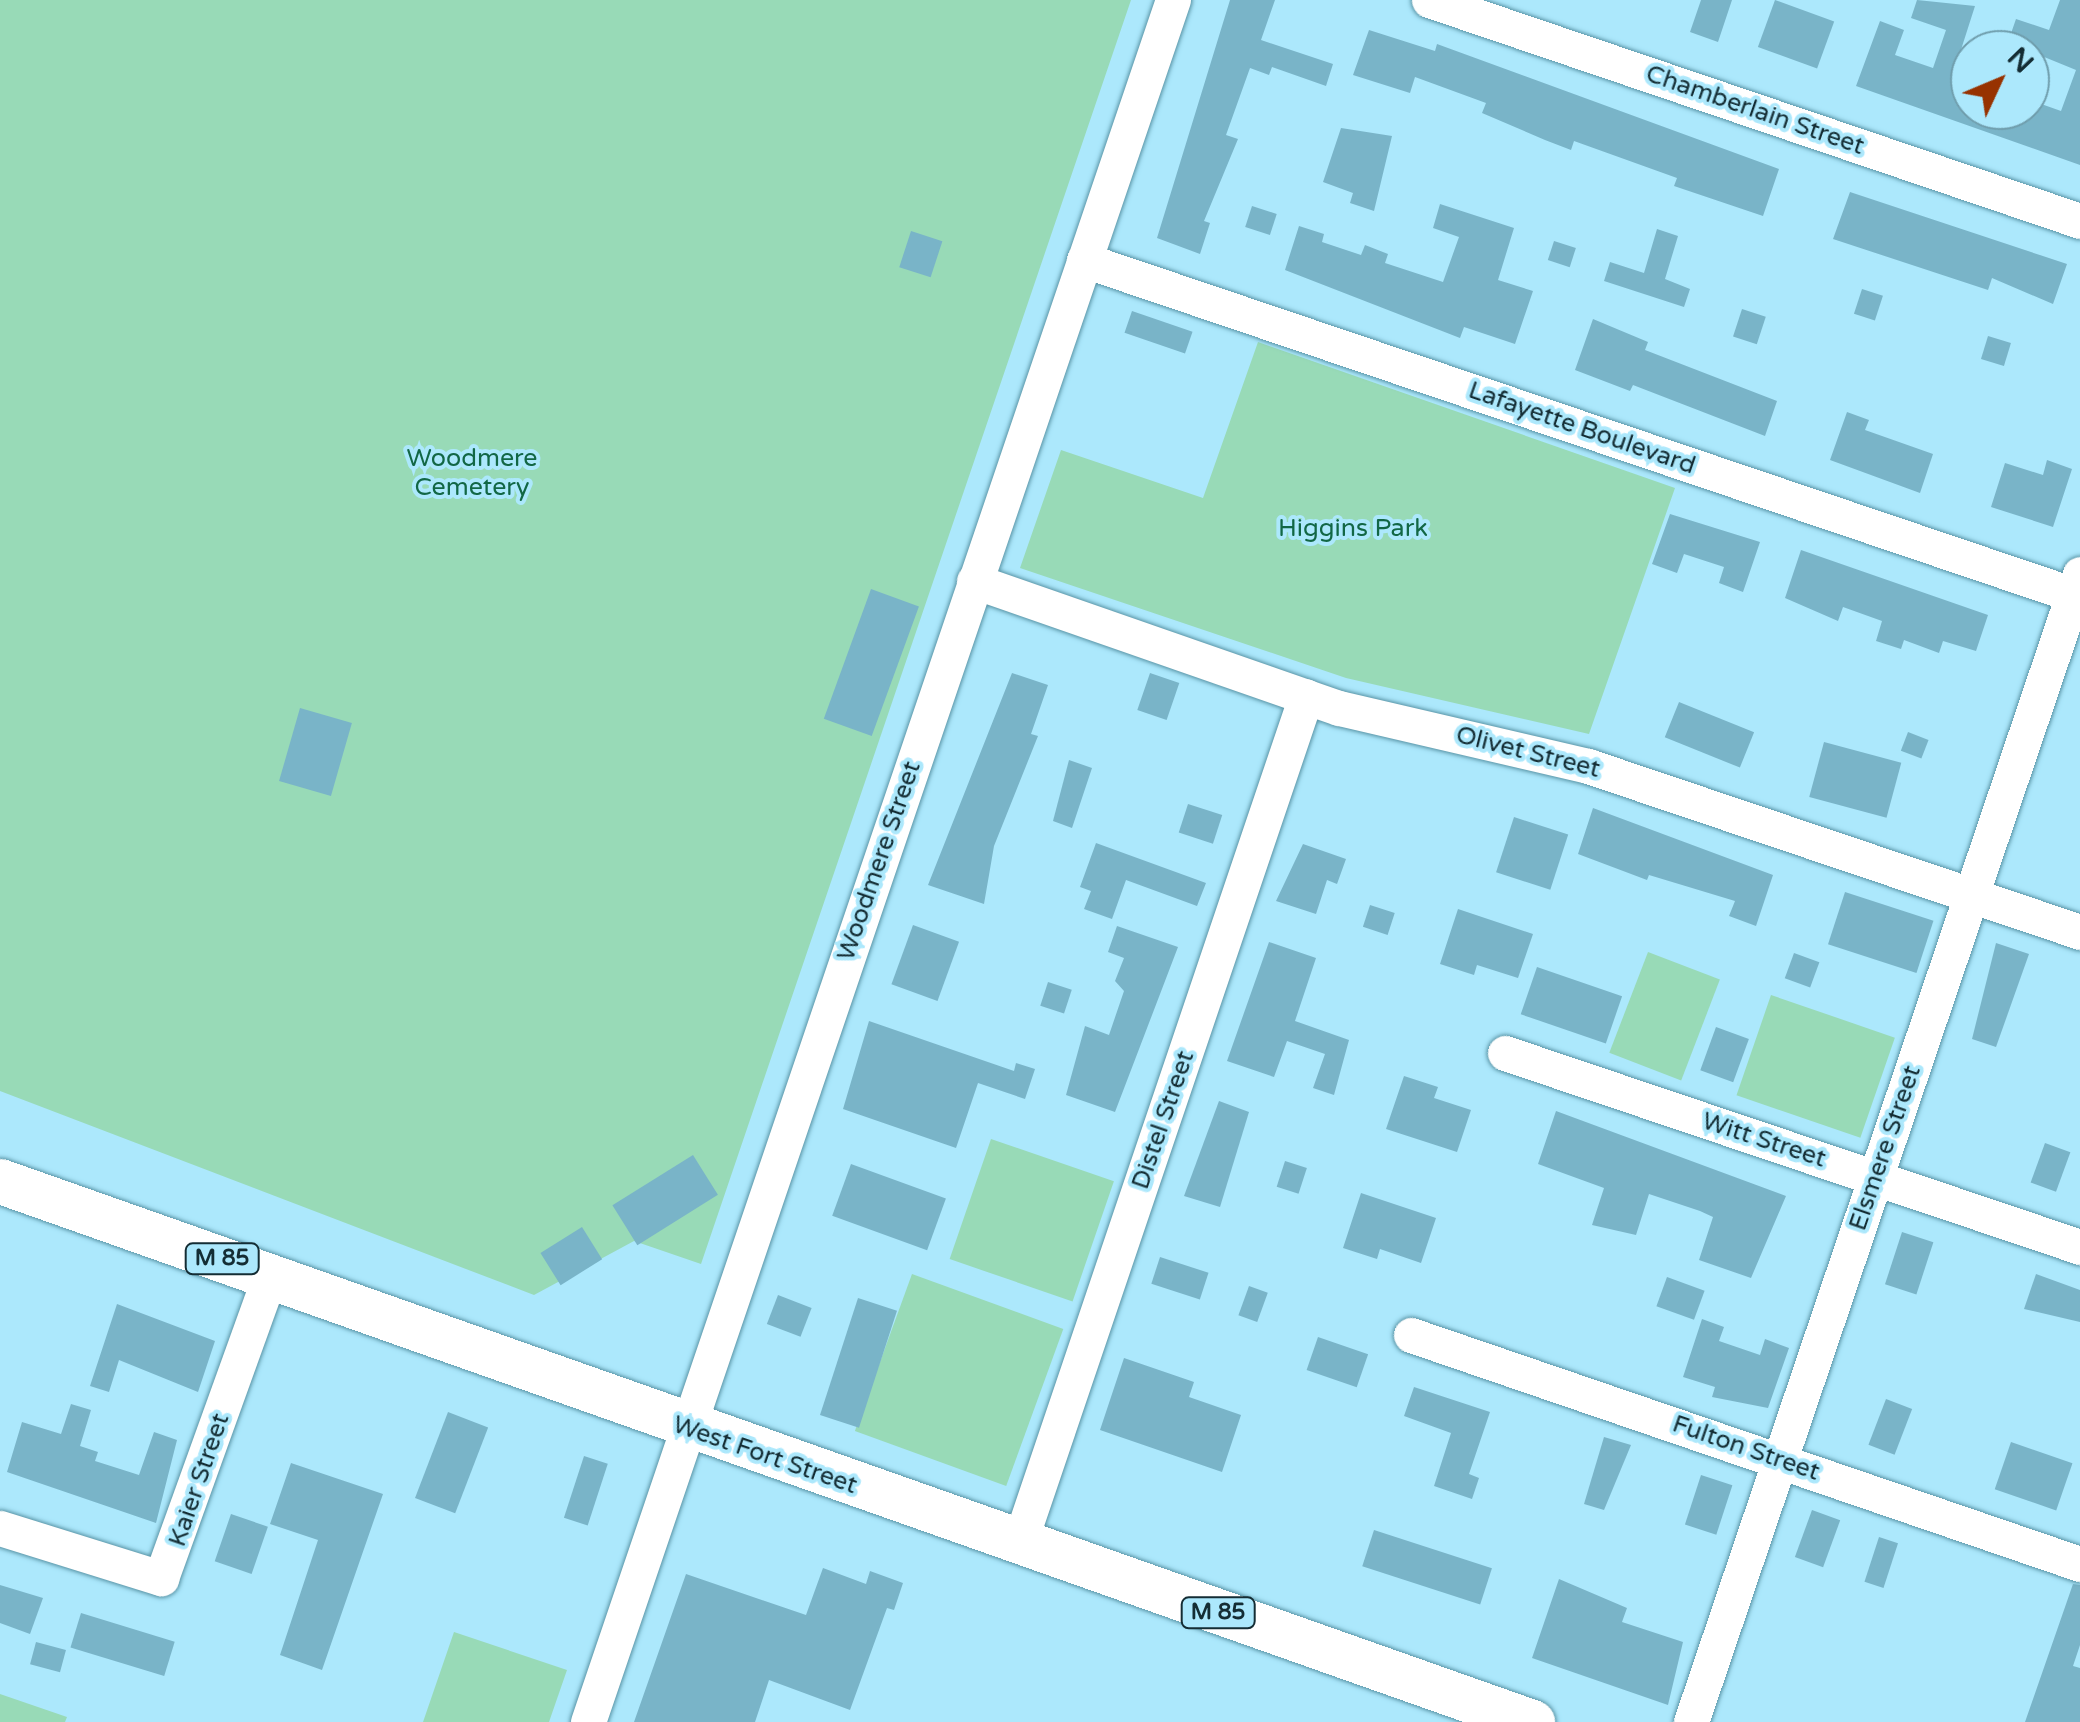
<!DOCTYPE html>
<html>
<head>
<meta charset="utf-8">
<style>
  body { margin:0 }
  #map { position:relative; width:2080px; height:1722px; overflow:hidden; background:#ace8fc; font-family:"Varela Round",sans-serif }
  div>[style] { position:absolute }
  .green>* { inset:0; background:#98dab7; transform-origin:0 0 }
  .building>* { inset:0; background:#79b4c8; transform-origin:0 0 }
  .roads { filter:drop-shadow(0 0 2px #5994a6) drop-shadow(0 0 2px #5994a6) }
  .minor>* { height:35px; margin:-17.5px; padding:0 17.5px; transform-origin:17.5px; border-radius:17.5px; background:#fff }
  .major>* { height:45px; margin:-22.5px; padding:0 22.5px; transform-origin:22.5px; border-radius:22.5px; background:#fff }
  span { translate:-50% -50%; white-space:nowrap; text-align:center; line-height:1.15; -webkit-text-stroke:8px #ace8fc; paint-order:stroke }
  .shield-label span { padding:2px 8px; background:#ace8fc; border:2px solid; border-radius:8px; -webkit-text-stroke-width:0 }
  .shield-label { font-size:22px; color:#142d34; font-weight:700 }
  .street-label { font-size:25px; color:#142d34 }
  .park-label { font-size:25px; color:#126745 }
  .north { position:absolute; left:1950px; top:30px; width:100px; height:100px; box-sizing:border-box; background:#ace8fc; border:2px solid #6f9dac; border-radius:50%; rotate:46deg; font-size:28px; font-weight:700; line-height:40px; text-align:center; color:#142d34 }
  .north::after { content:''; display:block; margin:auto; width:35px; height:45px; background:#973200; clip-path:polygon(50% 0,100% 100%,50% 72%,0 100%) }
</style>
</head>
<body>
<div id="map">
  <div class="green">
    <div style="clip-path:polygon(0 0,1131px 0,701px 1264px,634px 1241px,534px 1295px,0 1091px)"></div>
    <div style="clip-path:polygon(1258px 342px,1675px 488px,1589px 734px,1346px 678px,1020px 568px,1061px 450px,1203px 498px)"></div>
    <div style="left:1648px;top:952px;width:77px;height:108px;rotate:21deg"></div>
    <div style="left:1771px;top:995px;width:131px;height:106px;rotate:19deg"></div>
    <div style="left:991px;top:1139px;width:130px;height:127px;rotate:19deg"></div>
    <div style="left:912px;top:1274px;width:161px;height:167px;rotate:20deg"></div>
    <div style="clip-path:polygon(454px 1632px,567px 1670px,549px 1722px,423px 1722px)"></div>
    <div style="clip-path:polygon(0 1694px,67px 1717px,65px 1722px,0 1722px)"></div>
  </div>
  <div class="building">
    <div style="clip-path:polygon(1230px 0,1275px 0,1261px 40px,1333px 64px,1326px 86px,1272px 67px,1269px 75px,1250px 68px,1226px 135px,1238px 139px,1204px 221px,1210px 223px,1200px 254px,1157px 238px)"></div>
    <div style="clip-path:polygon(1701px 0,1732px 0,1718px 42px,1690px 32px)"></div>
    <div style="left:1775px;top:0;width:63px;height:50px;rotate:20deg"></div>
    <div style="clip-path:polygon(1917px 0,1975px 6px,1959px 56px,1965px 59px,1962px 67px,1970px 66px,1970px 110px,2030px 110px,2030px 100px,2061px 111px,2076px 70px,2008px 42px,2016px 19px,2049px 30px,2060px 0,2080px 0,2080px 165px,1856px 86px,1880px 21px,1904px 30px,1895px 55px,1933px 68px,1946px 30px,1911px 18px)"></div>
    <div style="clip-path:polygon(1369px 30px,1435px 51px,1437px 44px,1779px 169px,1763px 216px,1674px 186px,1677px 178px,1574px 141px,1571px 150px,1545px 140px,1482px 113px,1486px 103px,1415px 77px,1410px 93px,1353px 75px)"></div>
    <div style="clip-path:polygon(1341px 128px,1392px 136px,1374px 211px,1350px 203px,1353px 193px,1323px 182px)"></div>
    <div style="clip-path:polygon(1850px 192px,2067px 264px,2053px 304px,1992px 278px,1988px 290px,1833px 239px)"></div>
    <div style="clip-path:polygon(1440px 204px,1514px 228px,1498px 280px,1533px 291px,1515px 344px,1464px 327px,1460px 338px,1285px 270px,1299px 226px,1324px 234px,1322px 242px,1361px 255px,1365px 245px,1388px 254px,1385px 263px,1443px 282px,1459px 237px,1433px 228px)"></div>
    <div style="left:1252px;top:206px;width:26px;height:22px;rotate:18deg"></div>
    <div style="clip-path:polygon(1657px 229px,1678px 236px,1665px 279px,1690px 289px,1684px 307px,1604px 281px,1610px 262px,1644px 273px)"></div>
    <div style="left:911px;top:231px;width:33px;height:38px;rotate:18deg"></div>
    <div style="left:1554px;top:241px;width:23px;height:20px;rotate:18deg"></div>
    <div style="left:1862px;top:289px;width:22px;height:26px;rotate:18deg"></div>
    <div style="left:1742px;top:309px;width:25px;height:29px;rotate:18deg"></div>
    <div style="left:1132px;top:311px;width:64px;height:23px;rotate:19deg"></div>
    <div style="clip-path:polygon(1593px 319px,1648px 342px,1645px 350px,1777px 401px,1765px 436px,1633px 385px,1630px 391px,1575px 370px)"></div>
    <div style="left:1988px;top:336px;width:24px;height:24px;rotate:17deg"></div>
    <div style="clip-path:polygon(1847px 412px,1869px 420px,1865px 430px,1933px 454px,1920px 493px,1830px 460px)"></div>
    <div style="clip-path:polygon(2047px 460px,2072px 469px,2053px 527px,1991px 507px,2005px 463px,2043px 475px)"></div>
    <div style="clip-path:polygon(1670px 514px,1760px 542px,1743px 592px,1719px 583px,1724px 567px,1684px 554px,1677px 573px,1652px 564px)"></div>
    <div style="clip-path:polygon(1801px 550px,1988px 615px,1976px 651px,1943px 641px,1939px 653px,1904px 640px,1901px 649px,1876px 641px,1882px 621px,1843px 607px,1838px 621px,1785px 598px)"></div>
    <div style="left:871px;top:589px;width:51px;height:138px;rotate:20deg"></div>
    <div style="clip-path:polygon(1012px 673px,1048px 685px,1031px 734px,1038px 736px,994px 846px,984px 904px,928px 885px)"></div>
    <div style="left:1150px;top:673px;width:31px;height:39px;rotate:19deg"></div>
    <div style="left:1679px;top:702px;width:81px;height:38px;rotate:22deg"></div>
    <div style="left:300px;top:708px;width:54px;height:76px;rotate:16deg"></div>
    <div style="left:1908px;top:732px;width:22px;height:20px;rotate:21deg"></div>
    <div style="left:1824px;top:742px;width:80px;height:57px;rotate:15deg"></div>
    <div style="clip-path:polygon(1069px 760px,1092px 768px,1072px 828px,1053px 821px)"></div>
    <div style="left:1188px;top:804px;width:36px;height:30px;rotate:18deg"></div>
    <div style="clip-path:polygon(1593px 808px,1773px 875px,1756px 926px,1729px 916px,1735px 901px,1649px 875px,1647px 880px,1578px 854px)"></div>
    <div style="left:1514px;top:817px;width:57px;height:58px;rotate:18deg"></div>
    <div style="clip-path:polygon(1096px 843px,1206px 883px,1197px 906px,1126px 880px,1112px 919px,1084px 909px,1091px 891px,1080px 887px)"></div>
    <div style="clip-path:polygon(1303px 844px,1346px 859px,1337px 884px,1327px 880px,1316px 914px,1276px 901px)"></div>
    <div style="left:1845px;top:892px;width:93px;height:55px;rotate:18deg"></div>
    <div style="left:1370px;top:905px;width:26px;height:23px;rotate:18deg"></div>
    <div style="clip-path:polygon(1458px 909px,1533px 934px,1518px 978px,1477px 965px,1474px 975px,1440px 964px)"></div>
    <div style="left:913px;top:925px;width:49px;height:63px;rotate:20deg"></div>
    <div style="clip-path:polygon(1117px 926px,1178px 947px,1115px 1112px,1066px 1095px,1085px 1026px,1109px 1035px,1124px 991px,1115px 981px,1124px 958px,1108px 952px)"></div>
    <div style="clip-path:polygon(1269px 942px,1316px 958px,1295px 1021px,1349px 1040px,1334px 1095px,1313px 1088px,1325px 1054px,1287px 1041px,1274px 1077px,1227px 1061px)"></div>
    <div style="clip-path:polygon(1996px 943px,2029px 954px,1996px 1047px,1972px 1039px)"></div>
    <div style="left:1794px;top:953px;width:27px;height:27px;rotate:20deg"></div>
    <div style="left:1537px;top:967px;width:90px;height:50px;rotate:19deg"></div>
    <div style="left:1048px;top:982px;width:25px;height:25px;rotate:18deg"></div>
    <div style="clip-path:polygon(869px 1021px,1014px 1071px,1016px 1063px,1035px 1069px,1025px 1099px,978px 1083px,956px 1148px,843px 1109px)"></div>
    <div style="left:1716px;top:1027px;width:35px;height:46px;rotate:20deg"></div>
    <div style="clip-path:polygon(1404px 1076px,1438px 1087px,1434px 1098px,1471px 1110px,1457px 1152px,1386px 1129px)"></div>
    <div style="clip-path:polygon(1219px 1101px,1249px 1112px,1220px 1207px,1184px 1196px)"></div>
    <div style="clip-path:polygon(1556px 1111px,1786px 1196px,1751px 1278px,1699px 1260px,1713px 1217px,1700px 1211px,1649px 1194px,1636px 1235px,1592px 1225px,1604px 1188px,1538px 1164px)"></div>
    <div style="left:2045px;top:1143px;width:27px;height:42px;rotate:20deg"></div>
    <div style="left:693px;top:1155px;width:47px;height:95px;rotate:58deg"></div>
    <div style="left:1285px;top:1161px;width:23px;height:27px;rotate:18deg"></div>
    <div style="left:851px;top:1164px;width:101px;height:55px;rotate:20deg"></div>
    <div style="clip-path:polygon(1361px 1193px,1436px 1218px,1421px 1263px,1380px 1249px,1377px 1259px,1343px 1248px)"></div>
    <div style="left:582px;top:1227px;width:38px;height:49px;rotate:58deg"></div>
    <div style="left:1902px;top:1232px;width:33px;height:55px;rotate:18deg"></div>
    <div style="left:1160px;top:1257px;width:51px;height:28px;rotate:18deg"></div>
    <div style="clip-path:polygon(2036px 1274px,2080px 1290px,2080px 1322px,2024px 1309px)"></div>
    <div style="left:1667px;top:1277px;width:40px;height:31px;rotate:20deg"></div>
    <div style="left:1249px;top:1286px;width:20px;height:31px;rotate:20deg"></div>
    <div style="left:778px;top:1295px;width:36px;height:31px;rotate:21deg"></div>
    <div style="left:858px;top:1298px;width:41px;height:123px;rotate:18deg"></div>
    <div style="clip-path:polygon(117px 1304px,215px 1341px,198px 1392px,119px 1360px,109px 1392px,90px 1386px)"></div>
    <div style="clip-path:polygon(1702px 1319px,1724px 1327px,1719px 1341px,1760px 1355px,1765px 1339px,1789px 1348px,1768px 1408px,1712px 1397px,1715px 1387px,1683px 1377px)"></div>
    <div style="left:1318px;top:1337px;width:53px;height:35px;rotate:19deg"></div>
    <div style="clip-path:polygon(1124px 1358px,1194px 1382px,1189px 1397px,1241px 1415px,1222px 1472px,1100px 1430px)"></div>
    <div style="clip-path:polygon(1414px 1387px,1490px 1412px,1469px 1474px,1479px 1478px,1472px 1499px,1434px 1486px,1451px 1433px,1404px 1416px)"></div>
    <div style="left:1886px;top:1399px;width:28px;height:49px;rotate:21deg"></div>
    <div style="clip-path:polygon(71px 1404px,91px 1410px,80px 1446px,98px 1452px,95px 1461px,139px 1475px,154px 1432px,177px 1440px,156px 1523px,7px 1472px,22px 1422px,61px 1434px)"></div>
    <div style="left:448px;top:1412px;width:43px;height:92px;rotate:21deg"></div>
    <div style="clip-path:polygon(1604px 1437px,1631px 1445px,1604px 1510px,1584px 1504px)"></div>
    <div style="left:2011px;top:1442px;width:65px;height:50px;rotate:19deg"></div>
    <div style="left:584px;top:1456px;width:25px;height:65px;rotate:18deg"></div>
    <div style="clip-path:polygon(291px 1463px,383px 1494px,322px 1670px,280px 1655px,318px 1540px,270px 1524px)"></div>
    <div style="left:1701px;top:1475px;width:33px;height:52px;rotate:18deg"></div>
    <div style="left:1812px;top:1510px;width:30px;height:50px;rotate:20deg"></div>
    <div style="left:231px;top:1514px;width:39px;height:50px;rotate:19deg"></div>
    <div style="left:1374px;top:1530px;width:124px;height:38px;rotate:18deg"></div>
    <div style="left:1879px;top:1537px;width:20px;height:47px;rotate:18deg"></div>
    <div style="clip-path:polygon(823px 1568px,866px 1584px,870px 1571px,903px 1583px,894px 1610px,887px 1608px,850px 1710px,769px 1680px,755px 1722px,634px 1722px,686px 1574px,806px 1615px)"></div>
    <div style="clip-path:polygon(1559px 1579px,1627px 1608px,1622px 1622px,1683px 1642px,1668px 1705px,1532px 1658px)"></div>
    <div style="clip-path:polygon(2073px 1584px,2080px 1585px,2080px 1645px,2073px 1666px,2080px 1668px,2080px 1722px,2025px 1722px)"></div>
    <div style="clip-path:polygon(0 1585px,43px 1598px,30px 1634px,0 1623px)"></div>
    <div style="left:81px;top:1613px;width:98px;height:36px;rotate:17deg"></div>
    <div style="left:36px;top:1642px;width:31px;height:23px;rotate:15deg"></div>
  </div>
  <div class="roads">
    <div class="minor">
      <div style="left:1429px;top:0;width:687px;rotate:18.75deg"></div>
      <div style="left:1084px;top:260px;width:1051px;rotate:18.69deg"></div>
      <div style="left:974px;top:581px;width:386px;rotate:19.2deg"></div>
      <div style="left:1339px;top:708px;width:256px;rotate:13.1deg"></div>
      <div style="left:1588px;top:766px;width:519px;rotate:18.64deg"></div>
      <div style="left:1505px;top:1053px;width:607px;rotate:18.64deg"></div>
      <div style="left:1411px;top:1335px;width:707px;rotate:18.9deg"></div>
      <div style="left:0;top:1528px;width:169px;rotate:17.3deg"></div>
      <div style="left:161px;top:1578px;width:322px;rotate:-70.2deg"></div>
      <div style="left:1019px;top:1544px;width:895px;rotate:-71.3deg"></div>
      <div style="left:588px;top:1722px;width:1819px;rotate:-71.24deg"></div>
      <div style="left:1691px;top:1722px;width:1212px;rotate:-71.28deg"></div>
    </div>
    <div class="major">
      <div style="left:0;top:1181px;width:1625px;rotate:19.45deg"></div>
    </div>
  </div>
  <div class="shield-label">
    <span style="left:222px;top:1259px">M 85</span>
    <span style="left:1218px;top:1613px">M 85</span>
  </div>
  <div class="street-label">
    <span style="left:1755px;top:110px;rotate:19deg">Chamberlain Street</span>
    <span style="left:1582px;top:428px;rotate:19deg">Lafayette Boulevard</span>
    <span style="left:1528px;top:752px;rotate:14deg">Olivet Street</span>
    <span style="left:879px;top:861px;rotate:-71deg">Woodmere Street</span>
    <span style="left:1163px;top:1120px;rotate:-71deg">Distel Street</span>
    <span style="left:1764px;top:1140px;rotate:18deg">Witt Street</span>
    <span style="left:1885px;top:1148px;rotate:-71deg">Elsmere Street</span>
    <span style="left:1746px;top:1448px;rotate:19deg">Fulton Street</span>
    <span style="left:765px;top:1455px;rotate:19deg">West Fort Street</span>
    <span style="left:199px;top:1480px;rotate:-71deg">Kaier Street</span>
  </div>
  <div class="park-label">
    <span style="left:472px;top:473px">Woodmere<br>Cemetery</span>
    <span style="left:1353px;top:528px">Higgins Park</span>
  </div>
  <div class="north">N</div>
</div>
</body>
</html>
